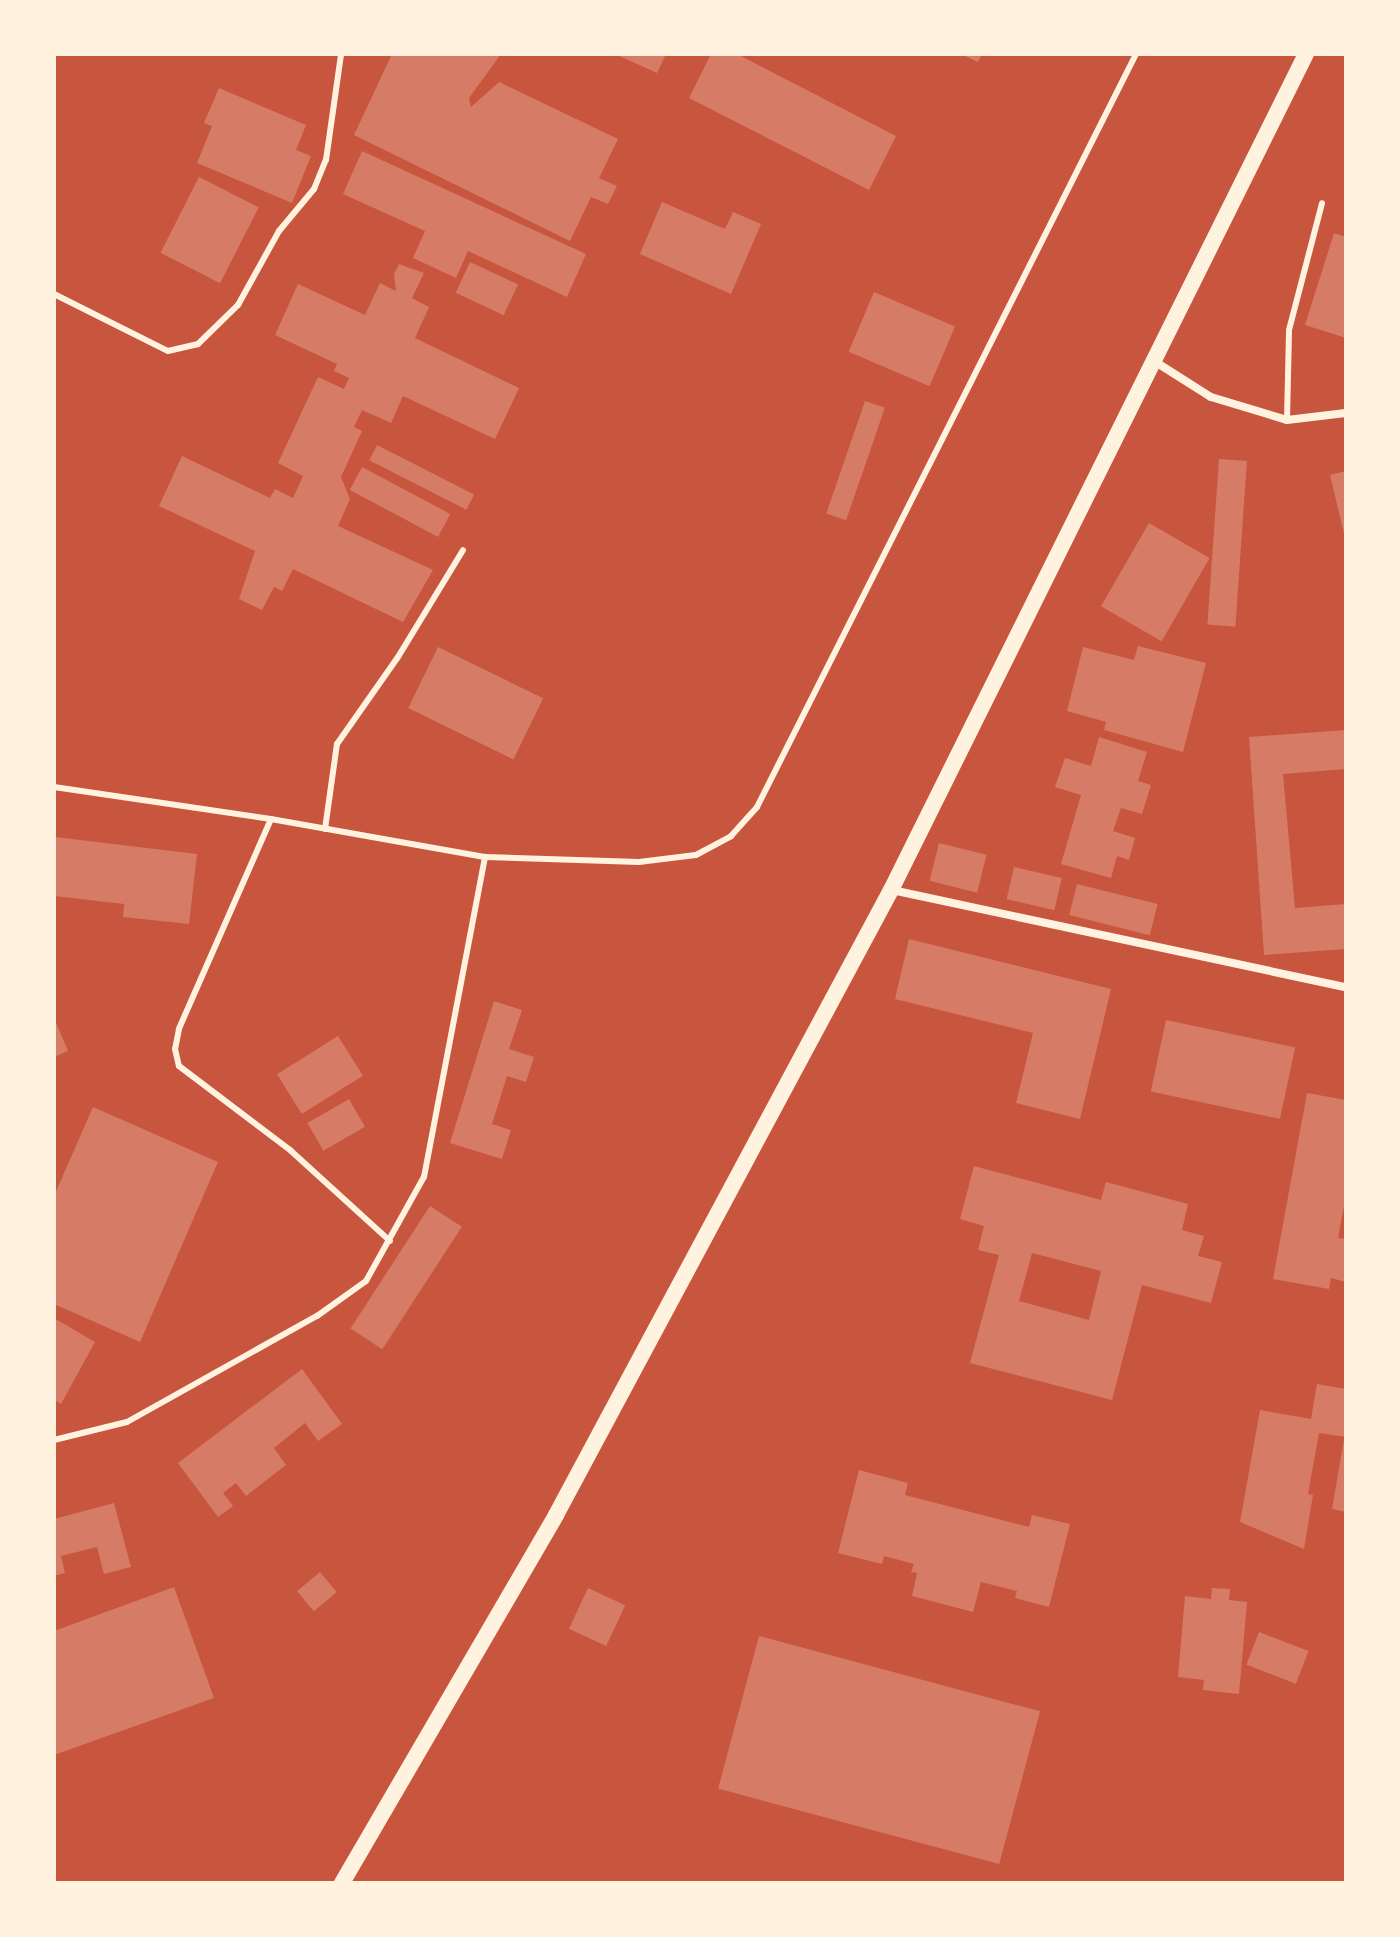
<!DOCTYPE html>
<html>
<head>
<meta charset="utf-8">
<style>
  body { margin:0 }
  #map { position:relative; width:1400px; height:1937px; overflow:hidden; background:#c8553d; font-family:"DM Sans",sans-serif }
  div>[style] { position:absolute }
  .building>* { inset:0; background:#d67c66; transform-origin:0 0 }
  .service>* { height:6px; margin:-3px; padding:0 3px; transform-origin:3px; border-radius:3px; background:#fff3e0 }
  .minor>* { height:8px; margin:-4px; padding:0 4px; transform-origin:4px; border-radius:4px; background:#fff3e0 }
  .secondary>* { height:16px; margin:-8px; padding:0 8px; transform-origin:8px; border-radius:8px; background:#fff3e0 }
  span { translate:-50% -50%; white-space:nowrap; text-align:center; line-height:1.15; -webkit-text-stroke:6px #fff3e0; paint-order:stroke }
  .frame { position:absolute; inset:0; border:56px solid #fff3e0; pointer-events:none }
</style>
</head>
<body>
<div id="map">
  <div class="building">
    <div style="clip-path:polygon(392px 54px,501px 54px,469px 98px,471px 107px,499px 82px,618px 139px,599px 178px,617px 186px,608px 204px,591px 197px,570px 241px,354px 135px)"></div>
    <div style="clip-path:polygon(615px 54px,666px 54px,657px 73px)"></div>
    <div style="clip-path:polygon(711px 54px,737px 54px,896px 136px,869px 190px,689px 98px)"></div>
    <div style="clip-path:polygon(961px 54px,982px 54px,978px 62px)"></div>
    <div style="clip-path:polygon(219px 88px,306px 125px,296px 150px,311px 156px,292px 203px,197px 163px,212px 126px,204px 123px)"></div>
    <div style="clip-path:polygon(362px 151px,586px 254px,567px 297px,468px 251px,456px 278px,413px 258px,425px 231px,343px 194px)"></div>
    <div style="left:199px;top:177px;width:67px;height:85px;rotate:27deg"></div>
    <div style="clip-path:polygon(662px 202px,725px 229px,733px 212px,761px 224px,731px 294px,640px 254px)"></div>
    <div style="clip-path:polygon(1334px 233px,1346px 237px,1346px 338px,1305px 325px)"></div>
    <div style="left:470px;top:262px;width:53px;height:34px;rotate:25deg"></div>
    <div style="clip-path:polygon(399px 264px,424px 273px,412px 298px,429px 307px,415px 338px,519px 388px,495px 439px,403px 396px,391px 423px,362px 410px,354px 427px,362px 431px,341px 477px,350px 499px,338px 526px,433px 570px,403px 622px,293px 569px,282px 591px,274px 587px,262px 610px,239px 599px,255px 551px,159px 506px,182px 456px,270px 498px,275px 489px,293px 498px,303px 476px,278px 463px,318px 377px,344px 389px,349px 378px,334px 371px,337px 364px,275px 335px,298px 284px,365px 315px,380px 283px,396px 291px,394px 274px)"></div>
    <div style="left:874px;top:292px;width:88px;height:65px;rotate:23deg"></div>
    <div style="left:865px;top:401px;width:21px;height:119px;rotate:19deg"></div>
    <div style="left:377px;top:445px;width:109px;height:17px;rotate:27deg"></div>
    <div style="left:1219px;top:459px;width:28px;height:166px;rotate:4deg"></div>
    <div style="left:362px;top:467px;width:100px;height:26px;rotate:28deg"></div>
    <div style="clip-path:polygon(1346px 471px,1346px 538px,1345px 538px,1330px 475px)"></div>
    <div style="left:1149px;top:523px;width:70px;height:96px;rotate:30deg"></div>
    <div style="clip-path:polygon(1138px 646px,1206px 663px,1183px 752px,1104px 730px,1106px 722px,1067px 711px,1083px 647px,1134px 660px)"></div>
    <div style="left:438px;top:647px;width:117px;height:68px;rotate:26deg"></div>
    <div style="clip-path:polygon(1346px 730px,1346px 769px,1283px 774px,1295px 908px,1346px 904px,1346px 949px,1264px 955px,1249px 737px)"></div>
    <div style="clip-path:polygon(1099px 737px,1147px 752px,1138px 781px,1151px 785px,1142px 814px,1121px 808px,1113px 831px,1135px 838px,1129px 860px,1117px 856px,1111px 878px,1061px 864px,1081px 795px,1055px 787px,1065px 758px,1091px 766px)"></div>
    <div style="clip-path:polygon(55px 837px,197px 854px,189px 924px,123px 917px,124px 904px,54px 896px)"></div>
    <div style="left:939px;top:843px;width:49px;height:39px;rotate:14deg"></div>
    <div style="left:1014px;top:867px;width:49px;height:33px;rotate:13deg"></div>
    <div style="left:1077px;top:884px;width:83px;height:32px;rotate:14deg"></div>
    <div style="clip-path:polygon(909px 939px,1111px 989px,1080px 1119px,1016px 1103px,1033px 1033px,895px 999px)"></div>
    <div style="clip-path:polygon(494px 1001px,522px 1010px,509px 1049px,534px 1057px,526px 1082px,507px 1076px,492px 1124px,511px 1130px,502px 1159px,450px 1143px)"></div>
    <div style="clip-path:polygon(54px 1018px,68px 1051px,54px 1057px)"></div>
    <div style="left:1166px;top:1020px;width:132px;height:73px;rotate:12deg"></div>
    <div style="left:338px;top:1036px;width:47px;height:72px;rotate:58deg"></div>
    <div style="clip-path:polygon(1307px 1093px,1346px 1100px,1346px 1195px,1338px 1238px,1346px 1239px,1346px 1282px,1331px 1278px,1329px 1289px,1273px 1279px)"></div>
    <div style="left:349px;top:1099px;width:32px;height:48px;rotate:60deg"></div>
    <div style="clip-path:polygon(93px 1107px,218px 1162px,140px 1342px,54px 1304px,54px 1196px)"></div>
    <div style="clip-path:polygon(evenodd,974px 1166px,1101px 1200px,1106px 1182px,1188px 1204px,1182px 1230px,1204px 1236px,1198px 1256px,1222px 1262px,1211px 1303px,1142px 1285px,1112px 1400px,970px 1363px,999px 1255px,978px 1250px,984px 1226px,960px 1219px,974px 1166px,1032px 1253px,1101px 1271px,1089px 1320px,1019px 1301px,1032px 1253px)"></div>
    <div style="left:430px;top:1206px;width:38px;height:146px;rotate:33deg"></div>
    <div style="clip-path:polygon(54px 1318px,95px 1342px,61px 1404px,54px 1400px)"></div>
    <div style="clip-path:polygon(302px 1369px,342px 1424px,318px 1441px,305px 1423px,274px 1448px,286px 1465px,246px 1496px,236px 1483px,223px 1493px,233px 1506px,218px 1517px,178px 1463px)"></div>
    <div style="clip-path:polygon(1317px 1384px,1346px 1389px,1346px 1437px,1319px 1433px,1308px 1494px,1313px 1495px,1304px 1549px,1240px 1522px,1260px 1410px,1311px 1419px)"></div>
    <div style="clip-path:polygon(1344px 1439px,1346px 1439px,1346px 1512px,1332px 1509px)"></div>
    <div style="clip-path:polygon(859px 1470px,908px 1483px,905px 1495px,1029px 1527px,1032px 1515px,1070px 1524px,1049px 1607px,1015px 1598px,1017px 1591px,981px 1582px,973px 1612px,912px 1596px,917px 1573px,911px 1572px,914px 1564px,884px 1556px,882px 1564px,838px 1553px)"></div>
    <div style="clip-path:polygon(114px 1503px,131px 1567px,104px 1574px,97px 1547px,61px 1556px,65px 1573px,54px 1576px,54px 1519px)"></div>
    <div style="left:320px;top:1572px;width:26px;height:30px;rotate:50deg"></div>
    <div style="clip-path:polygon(174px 1587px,214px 1698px,54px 1755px,54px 1631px)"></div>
    <div style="left:588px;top:1588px;width:41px;height:45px;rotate:25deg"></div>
    <div style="clip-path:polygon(1212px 1588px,1230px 1589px,1229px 1600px,1247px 1602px,1239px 1694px,1203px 1690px,1204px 1680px,1178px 1677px,1185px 1596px,1211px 1599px)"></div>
    <div style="left:1259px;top:1632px;width:53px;height:35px;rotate:21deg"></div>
    <div style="left:759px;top:1636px;width:291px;height:158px;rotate:15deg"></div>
  </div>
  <div class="service">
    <div style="left:54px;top:294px;width:127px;rotate:26.6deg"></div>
    <div style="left:168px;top:351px;width:31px;rotate:-13deg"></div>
    <div style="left:198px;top:344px;width:56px;rotate:-44.3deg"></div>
    <div style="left:238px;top:305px;width:85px;rotate:-61deg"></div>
    <div style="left:279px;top:231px;width:55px;rotate:-50.2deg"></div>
    <div style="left:314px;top:189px;width:31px;rotate:-68deg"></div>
    <div style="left:326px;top:160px;width:107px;rotate:-81.9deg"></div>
    <div style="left:1287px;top:420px;width:90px;rotate:-88.7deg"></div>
    <div style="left:1289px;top:330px;width:131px;rotate:-75.4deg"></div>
    <div style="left:54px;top:787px;width:219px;rotate:8.4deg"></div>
    <div style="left:271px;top:819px;width:217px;rotate:10.1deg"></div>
    <div style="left:485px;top:857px;width:154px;rotate:1.9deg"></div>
    <div style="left:639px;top:862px;width:57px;rotate:-7deg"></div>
    <div style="left:696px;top:855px;width:40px;rotate:-28deg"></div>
    <div style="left:731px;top:836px;width:39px;rotate:-48deg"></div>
    <div style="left:757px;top:807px;width:843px;rotate:-63.28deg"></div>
    <div style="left:271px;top:819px;width:229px;rotate:113.7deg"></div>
    <div style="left:179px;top:1029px;width:20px;rotate:101deg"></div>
    <div style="left:175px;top:1049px;width:17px;rotate:77deg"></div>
    <div style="left:179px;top:1066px;width:139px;rotate:37.1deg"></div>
    <div style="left:290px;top:1150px;width:135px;rotate:42.3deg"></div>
    <div style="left:325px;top:829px;width:86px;rotate:-82deg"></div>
    <div style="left:337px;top:744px;width:106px;rotate:-55deg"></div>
    <div style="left:398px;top:657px;width:125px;rotate:-58.7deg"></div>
    <div style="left:54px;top:1440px;width:75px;rotate:-13.9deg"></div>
    <div style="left:127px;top:1422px;width:218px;rotate:-29.2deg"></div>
    <div style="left:317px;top:1316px;width:60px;rotate:-35.5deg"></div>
    <div style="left:366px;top:1281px;width:119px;rotate:-60.9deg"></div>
    <div style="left:424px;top:1177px;width:326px;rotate:-79.2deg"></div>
  </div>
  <div class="minor">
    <div style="left:1154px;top:361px;width:67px;rotate:32.3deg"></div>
    <div style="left:1211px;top:397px;width:79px;rotate:16.8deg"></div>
    <div style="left:1287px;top:420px;width:59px;rotate:-6.8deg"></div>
    <div style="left:892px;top:890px;width:464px;rotate:12.1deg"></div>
  </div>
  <div class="secondary">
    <div style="left:342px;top:1883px;width:426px;rotate:-59.8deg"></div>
    <div style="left:556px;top:1515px;width:709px;rotate:-61.81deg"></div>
    <div style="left:891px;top:890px;width:933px;rotate:-63.6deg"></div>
  </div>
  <div class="frame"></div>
</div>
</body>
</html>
